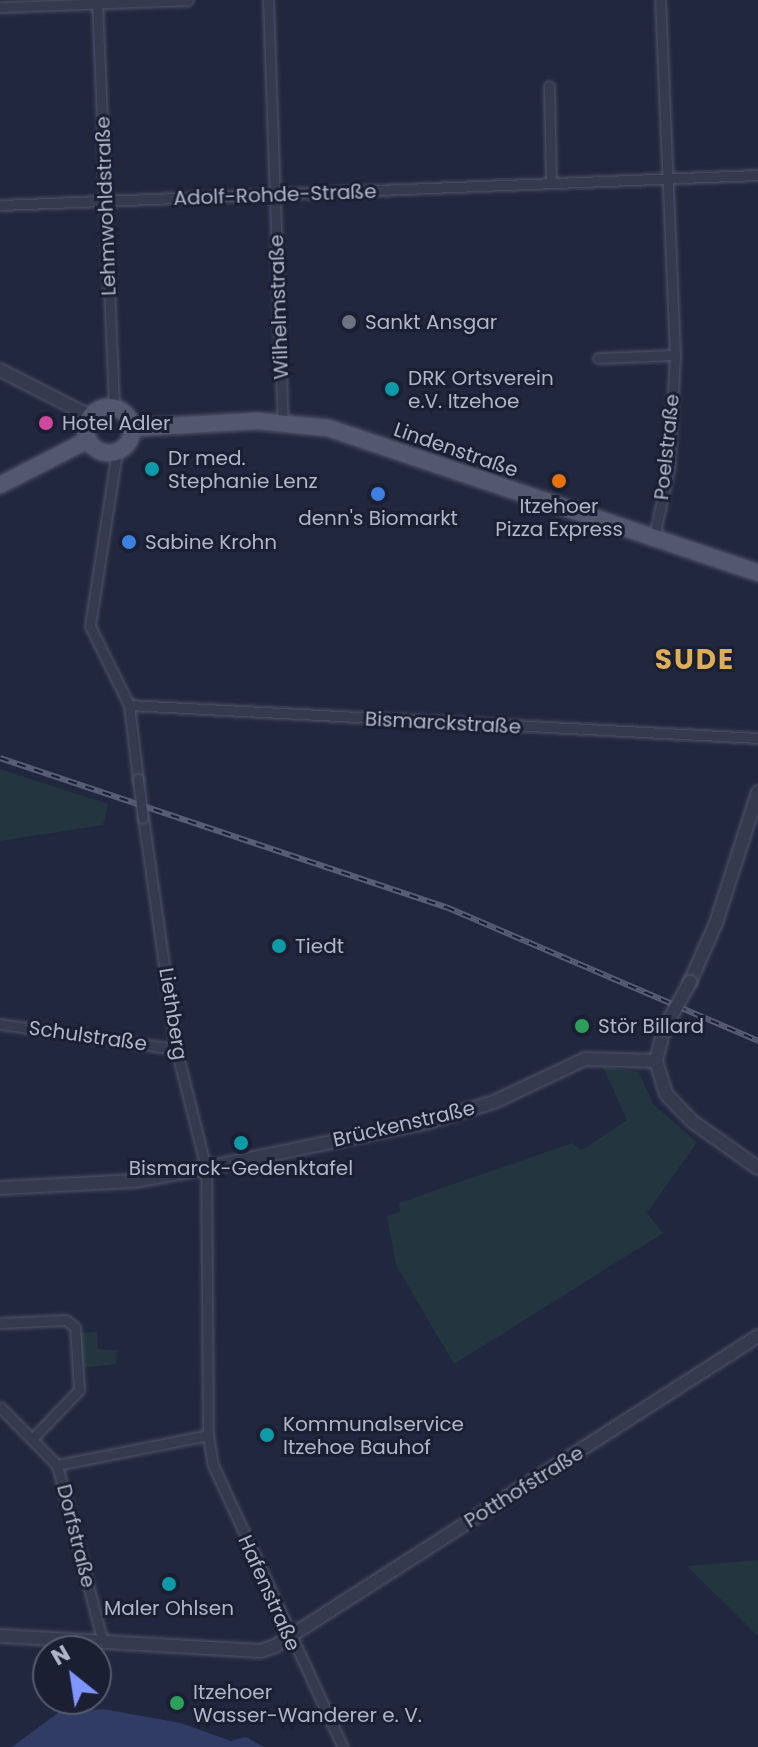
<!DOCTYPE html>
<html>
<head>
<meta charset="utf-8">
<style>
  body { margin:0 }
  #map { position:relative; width:758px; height:1747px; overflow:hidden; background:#21273e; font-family:Poppins,sans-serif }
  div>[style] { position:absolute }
  .green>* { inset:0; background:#23363f }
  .water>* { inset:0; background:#313c64 }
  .roads { filter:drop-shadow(0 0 2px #505569) drop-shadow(0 0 2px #505569) }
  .minor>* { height:9px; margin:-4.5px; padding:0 4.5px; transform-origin:4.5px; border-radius:4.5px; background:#353a4e }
  .tertiary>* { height:12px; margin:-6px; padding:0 6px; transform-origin:6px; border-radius:6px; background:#353a4e }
  .primary>* { height:16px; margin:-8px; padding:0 8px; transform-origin:8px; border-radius:8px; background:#53586e }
  .primary>.ring { margin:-8px; padding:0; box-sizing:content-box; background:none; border:16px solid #53586e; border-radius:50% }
  .rail>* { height:6px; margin-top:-3px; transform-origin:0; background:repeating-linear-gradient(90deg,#1a1f32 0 9px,#565d75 0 18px); box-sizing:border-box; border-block:2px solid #565d75 }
  .bridges { filter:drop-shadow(0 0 2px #505569) drop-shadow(0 0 2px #505569) }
  .minor-bridge>* { height:9px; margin:-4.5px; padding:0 4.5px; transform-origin:4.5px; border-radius:4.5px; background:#353a4e }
  .tertiary-bridge>* { height:12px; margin:-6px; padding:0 6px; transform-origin:6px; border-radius:6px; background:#353a4e }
  .dots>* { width:22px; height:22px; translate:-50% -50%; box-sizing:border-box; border:4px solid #1a1f32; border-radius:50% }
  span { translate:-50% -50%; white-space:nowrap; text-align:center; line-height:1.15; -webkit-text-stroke:6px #1a1f32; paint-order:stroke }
  .street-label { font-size:20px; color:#b0b5c9 }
  .poi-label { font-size:20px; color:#b0b5c9 }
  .left { translate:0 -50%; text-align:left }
  .district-label { font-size:28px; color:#dead57; font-weight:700; letter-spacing:2px }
  .north { position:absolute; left:32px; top:1635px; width:80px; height:80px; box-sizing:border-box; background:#1a1f32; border:2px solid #565b6e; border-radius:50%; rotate:330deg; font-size:22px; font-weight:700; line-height:32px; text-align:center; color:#b0b5c9 }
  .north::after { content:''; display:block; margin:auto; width:28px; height:36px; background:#8096ff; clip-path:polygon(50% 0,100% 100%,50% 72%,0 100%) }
</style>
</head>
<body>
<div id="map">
  <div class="green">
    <div style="clip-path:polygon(0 769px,108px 804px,103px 825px,0 841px)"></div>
    <div style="clip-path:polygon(603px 1067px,639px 1072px,653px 1104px,697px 1142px,647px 1213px,663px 1233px,454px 1364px,396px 1265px,387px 1216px,400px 1212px,399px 1203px,572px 1143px,582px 1150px,627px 1120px)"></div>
    <div style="clip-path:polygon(97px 1332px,98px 1349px,117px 1350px,116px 1364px,81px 1368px,79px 1333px)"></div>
    <div style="clip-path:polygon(758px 1560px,758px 1636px,687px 1566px)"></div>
  </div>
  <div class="water">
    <div style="clip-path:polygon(103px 1709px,181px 1723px,231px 1741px,246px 1737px,264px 1747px,12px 1747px,59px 1712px)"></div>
  </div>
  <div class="roads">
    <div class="minor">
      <div style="left:97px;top:0;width:408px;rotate:87.6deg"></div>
      <div style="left:268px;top:0;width:422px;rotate:88deg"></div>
      <div style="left:0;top:7px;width:188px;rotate:-2.1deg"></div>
      <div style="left:549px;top:86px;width:97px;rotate:88.8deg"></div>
      <div style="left:0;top:205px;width:759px;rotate:-2.27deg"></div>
      <div style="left:598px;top:358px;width:77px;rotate:-2.2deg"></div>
      <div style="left:117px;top:451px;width:177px;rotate:98.8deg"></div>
      <div style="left:90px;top:626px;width:88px;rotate:63.7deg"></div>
      <div style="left:129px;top:705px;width:75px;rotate:83.1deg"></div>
      <div style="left:654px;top:537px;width:71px;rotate:-77.7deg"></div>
      <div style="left:669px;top:468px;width:113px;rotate:-87deg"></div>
      <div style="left:675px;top:355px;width:355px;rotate:-92.4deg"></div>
      <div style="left:129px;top:705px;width:630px;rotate:3deg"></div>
      <div style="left:0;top:1024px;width:178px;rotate:8.1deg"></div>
      <div style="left:0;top:1323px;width:66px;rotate:-2.6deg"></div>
      <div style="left:66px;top:1320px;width:11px;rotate:38deg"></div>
      <div style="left:75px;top:1327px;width:63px;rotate:86.4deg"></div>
      <div style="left:79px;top:1390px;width:65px;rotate:133.8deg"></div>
      <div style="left:0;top:1407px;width:81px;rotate:45.5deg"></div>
      <div style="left:57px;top:1465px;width:180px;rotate:75.5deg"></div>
      <div style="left:208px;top:1435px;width:30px;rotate:81deg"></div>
      <div style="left:213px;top:1465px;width:311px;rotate:65.3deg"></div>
      <div style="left:57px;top:1465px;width:154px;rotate:-11.2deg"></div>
      <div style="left:208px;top:1435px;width:267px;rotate:-90.4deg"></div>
      <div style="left:206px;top:1168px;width:123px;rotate:-104.1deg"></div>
      <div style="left:176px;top:1049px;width:233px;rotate:-98.1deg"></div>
    </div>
    <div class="tertiary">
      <div style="left:0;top:370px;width:101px;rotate:27.1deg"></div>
      <div style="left:690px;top:982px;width:64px;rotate:-66.2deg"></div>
      <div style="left:716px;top:923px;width:138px;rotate:-72.2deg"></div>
      <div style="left:664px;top:1029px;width:33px;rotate:104deg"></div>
      <div style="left:656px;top:1061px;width:34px;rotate:73deg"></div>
      <div style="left:666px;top:1094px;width:39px;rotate:46deg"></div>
      <div style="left:693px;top:1122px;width:80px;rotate:35.3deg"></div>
      <div style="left:0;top:1188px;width:135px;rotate:-3deg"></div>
      <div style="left:135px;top:1181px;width:72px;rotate:-10.4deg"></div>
      <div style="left:206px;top:1168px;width:227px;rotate:-11.7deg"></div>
      <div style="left:428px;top:1122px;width:69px;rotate:-16.9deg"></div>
      <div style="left:494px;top:1102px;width:101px;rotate:-25.3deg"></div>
      <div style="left:585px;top:1059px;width:71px;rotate:1.6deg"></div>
      <div style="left:0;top:1636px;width:261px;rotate:3.3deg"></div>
      <div style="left:261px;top:1651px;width:15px;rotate:-20deg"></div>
      <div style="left:275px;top:1646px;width:574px;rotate:-32.69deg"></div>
    </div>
    <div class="primary">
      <div class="ring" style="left:86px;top:407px;width:30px;height:30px"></div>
      <div style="left:132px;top:428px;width:125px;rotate:-3.2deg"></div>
      <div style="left:257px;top:421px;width:71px;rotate:5.6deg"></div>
      <div style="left:328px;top:428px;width:454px;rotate:18.6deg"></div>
      <div style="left:0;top:485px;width:99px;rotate:-27.1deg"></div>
    </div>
  </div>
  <div class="rail">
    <div style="left:0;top:758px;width:470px;rotate:18.5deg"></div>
    <div style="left:446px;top:907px;width:340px;rotate:23.2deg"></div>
  </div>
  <div class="bridges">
    <div class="minor-bridge">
      <div style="left:138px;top:779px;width:39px;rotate:83deg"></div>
    </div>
    <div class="tertiary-bridge">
      <div style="left:664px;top:1029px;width:54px;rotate:-61deg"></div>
    </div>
  </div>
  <div class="dots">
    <div style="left:349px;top:322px;background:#6b7280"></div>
    <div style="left:392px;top:389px;background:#0f9aa8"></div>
    <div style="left:46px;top:423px;background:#d1479c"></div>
    <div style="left:152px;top:469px;background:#0f9aa8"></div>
    <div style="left:559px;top:481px;background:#e8710a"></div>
    <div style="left:378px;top:494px;background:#3f7fe0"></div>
    <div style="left:129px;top:542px;background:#3f7fe0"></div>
    <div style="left:279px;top:946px;background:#0f9aa8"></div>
    <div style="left:582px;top:1026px;background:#2e9e5b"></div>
    <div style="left:241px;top:1143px;background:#0f9aa8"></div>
    <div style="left:267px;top:1435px;background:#0f9aa8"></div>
    <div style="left:169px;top:1584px;background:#0f9aa8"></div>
    <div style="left:177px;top:1703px;background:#2e9e5b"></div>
  </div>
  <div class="street-label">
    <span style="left:275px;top:195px;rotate:-2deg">Adolf-Rohde-Straße</span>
    <span style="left:106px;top:206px;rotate:-92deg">Lehmwohldstraße</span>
    <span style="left:279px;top:307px;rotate:-92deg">Wilhelmstraße</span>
    <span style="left:667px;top:447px;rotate:-84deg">Poelstraße</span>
    <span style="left:456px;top:450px;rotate:19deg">Lindenstraße</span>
    <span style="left:443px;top:723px;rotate:3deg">Bismarckstraße</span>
    <span style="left:173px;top:1014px;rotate:81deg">Liethberg</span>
    <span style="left:88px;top:1036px;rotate:8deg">Schulstraße</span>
    <span style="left:404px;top:1124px;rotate:-13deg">Brückenstraße</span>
    <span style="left:524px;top:1487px;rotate:-32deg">Potthofstraße</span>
    <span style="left:76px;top:1536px;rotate:76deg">Dorfstraße</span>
    <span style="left:269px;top:1593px;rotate:66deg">Hafenstraße</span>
  </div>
  <div class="poi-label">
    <span class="left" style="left:365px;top:322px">Sankt Ansgar</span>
    <span class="left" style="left:408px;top:390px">DRK Ortsverein<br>e.V. Itzehoe</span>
    <span class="left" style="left:62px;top:423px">Hotel Adler</span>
    <span class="left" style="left:168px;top:470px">Dr med.<br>Stephanie Lenz</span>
    <span style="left:559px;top:518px">Itzehoer<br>Pizza Express</span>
    <span style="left:378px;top:518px">denn's Biomarkt</span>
    <span class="left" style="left:145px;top:542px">Sabine Krohn</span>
    <span class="left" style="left:295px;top:946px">Tiedt</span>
    <span class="left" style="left:598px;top:1026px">Stör Billard</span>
    <span style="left:241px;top:1168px">Bismarck-Gedenktafel</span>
    <span class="left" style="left:283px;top:1436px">Kommunalservice<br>Itzehoe Bauhof</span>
    <span style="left:169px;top:1608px">Maler Ohlsen</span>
    <span class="left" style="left:193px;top:1704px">Itzehoer<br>Wasser-Wanderer e. V.</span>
  </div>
  <div class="district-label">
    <span style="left:695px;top:660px">SUDE</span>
  </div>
  <div class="north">N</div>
</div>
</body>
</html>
